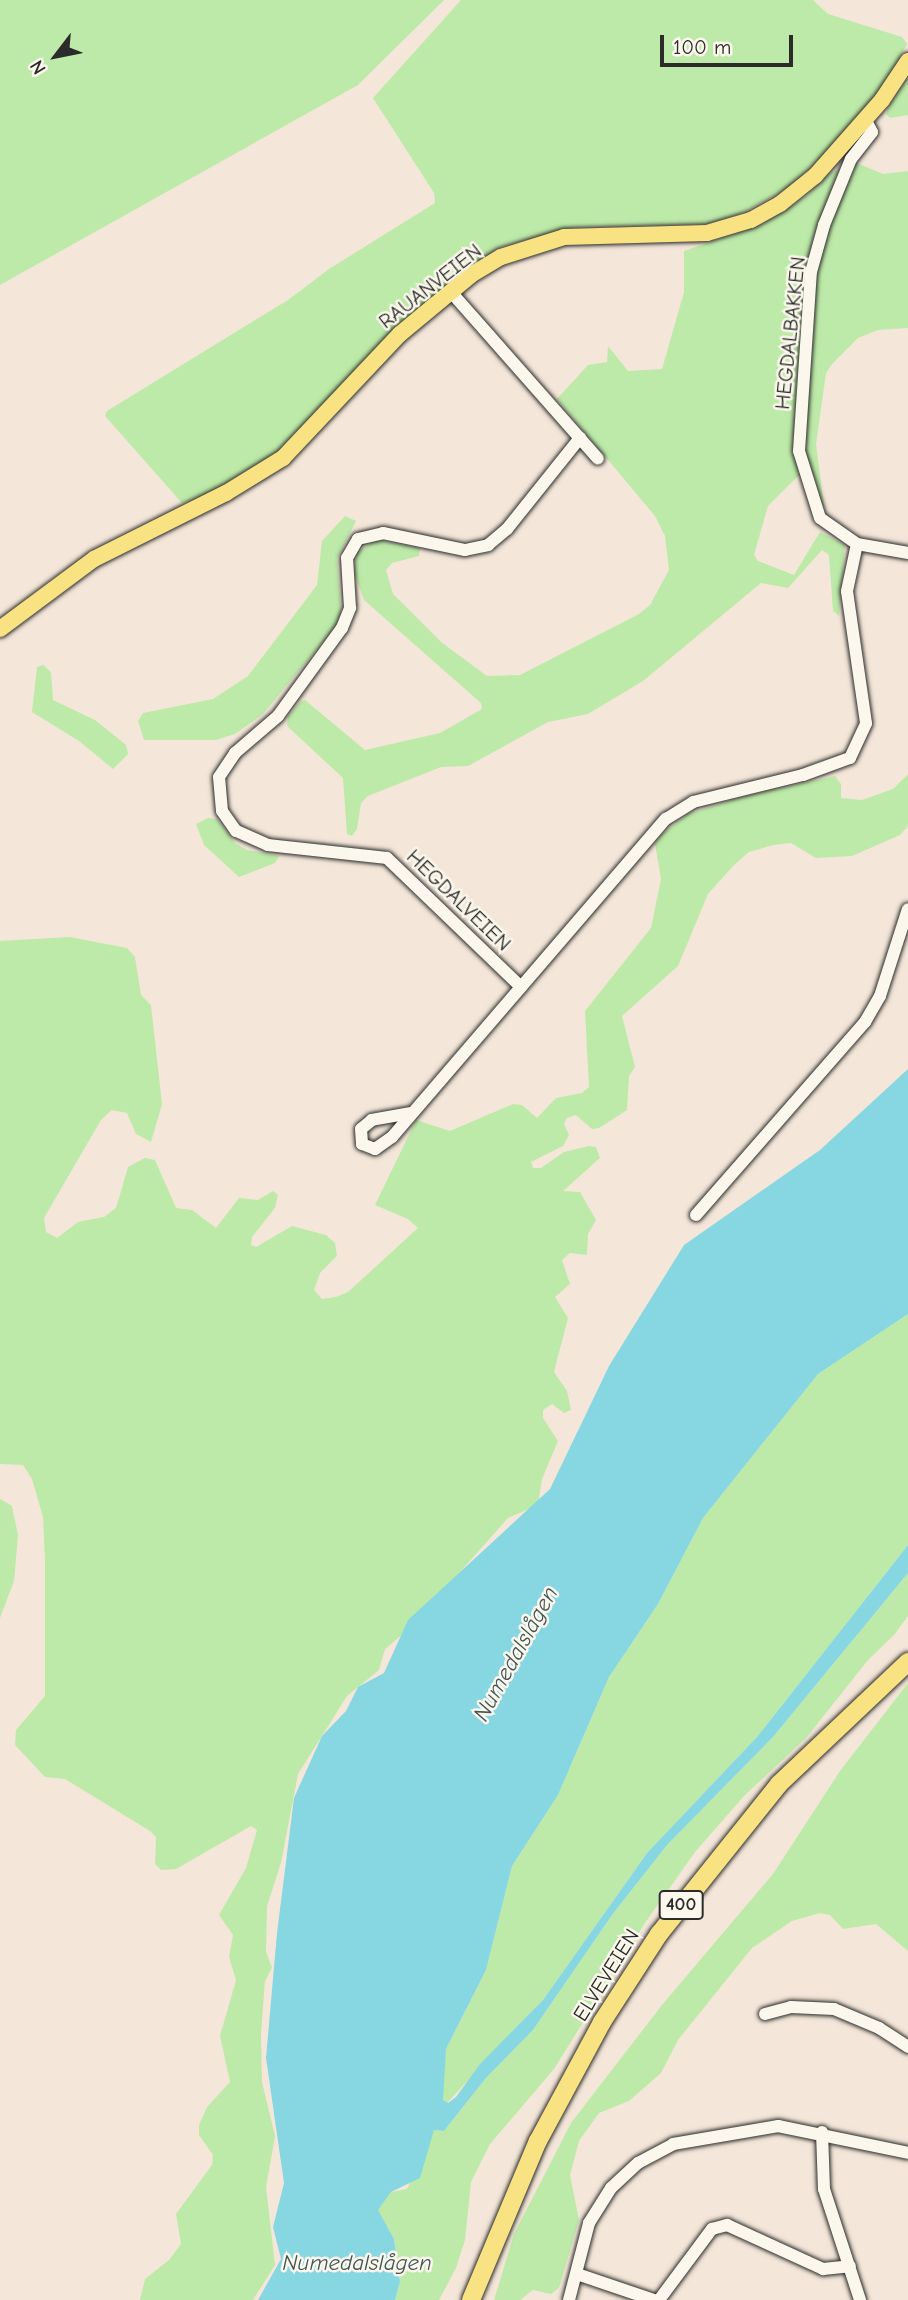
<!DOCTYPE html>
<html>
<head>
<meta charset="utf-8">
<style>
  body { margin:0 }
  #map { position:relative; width:908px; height:2300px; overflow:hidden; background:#f4e7d9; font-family:"Comic Neue",sans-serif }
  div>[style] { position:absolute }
  .green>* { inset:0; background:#bdeaa8 }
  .water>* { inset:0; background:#87d7e3 }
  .roads { filter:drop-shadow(0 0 2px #2b2b2b) drop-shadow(0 0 2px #2b2b2b) }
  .minor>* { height:12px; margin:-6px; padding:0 6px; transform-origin:6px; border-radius:6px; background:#fbf7ec }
  .major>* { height:16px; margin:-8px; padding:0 8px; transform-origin:8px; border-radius:8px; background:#f8e281 }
  .highway>* { height:18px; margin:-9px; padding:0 9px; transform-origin:9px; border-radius:9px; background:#f8e281 }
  span { translate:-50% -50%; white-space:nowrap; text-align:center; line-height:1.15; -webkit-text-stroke:5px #fbf7ec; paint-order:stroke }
  .shield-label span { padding:2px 5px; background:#fbf7ec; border:2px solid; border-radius:5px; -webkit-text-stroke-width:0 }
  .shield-label { font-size:19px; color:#2b2b2b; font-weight:700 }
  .street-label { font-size:21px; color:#2b2b2b }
  .water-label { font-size:23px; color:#425659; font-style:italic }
  .north { position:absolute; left:21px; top:21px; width:70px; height:70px; -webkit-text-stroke:5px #fbf7ec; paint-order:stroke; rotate:238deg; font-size:19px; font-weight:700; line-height:28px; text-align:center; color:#2b2b2b }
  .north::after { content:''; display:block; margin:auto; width:24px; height:32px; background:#2b2b2b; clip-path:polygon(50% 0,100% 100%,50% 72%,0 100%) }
  .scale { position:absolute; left:660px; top:35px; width:133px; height:32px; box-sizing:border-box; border:4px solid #2b2b2b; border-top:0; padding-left:9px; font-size:21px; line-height:24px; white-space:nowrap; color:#2b2b2b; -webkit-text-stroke:5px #fbf7ec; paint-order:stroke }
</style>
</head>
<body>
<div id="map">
  <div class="green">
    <div style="clip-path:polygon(0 0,444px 0,358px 85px,0 285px)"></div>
    <div style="clip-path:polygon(461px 0,813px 0,828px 14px,902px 37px,907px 44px,885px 84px,831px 148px,790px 187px,742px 213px,708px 224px,577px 227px,502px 246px,466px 268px,389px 334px,274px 456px,208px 495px,182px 503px,105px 416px,107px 411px,288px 300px,329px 269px,435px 203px,434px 193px,373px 98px)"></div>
    <div style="clip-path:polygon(908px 78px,908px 115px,890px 118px,886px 114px,889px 105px)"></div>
    <div style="clip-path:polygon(857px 163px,883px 174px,908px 171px,908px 328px,878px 330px,858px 338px,832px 364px,826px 373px,816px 444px,824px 506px,803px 475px,797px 477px,768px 506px,754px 555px,758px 561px,794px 575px,820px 532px,845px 545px,839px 616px,833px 611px,829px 555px,822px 550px,788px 588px,761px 583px,643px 681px,588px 714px,548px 722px,468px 766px,441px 767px,368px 796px,361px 803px,357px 829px,352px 836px,347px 834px,343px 778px,287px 726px,288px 716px,300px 702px,305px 700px,365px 750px,440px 733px,482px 709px,481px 703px,364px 600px,354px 573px,357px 552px,377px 540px,420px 548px,419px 556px,392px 563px,386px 570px,393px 594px,441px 642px,487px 676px,520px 675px,639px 614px,650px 605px,669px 570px,665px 536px,655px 516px,557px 399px,588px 365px,607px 362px,608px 346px,628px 371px,662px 369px,684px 292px,684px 251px,763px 224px,808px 195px,830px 173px)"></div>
    <div style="clip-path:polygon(345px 516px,356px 521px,337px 559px,341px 612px,336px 626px,263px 714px,235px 734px,216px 740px,144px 740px,138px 721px,143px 713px,213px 699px,248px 676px,317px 585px,322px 541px)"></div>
    <div style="clip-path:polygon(43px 665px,51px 672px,53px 700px,95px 720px,126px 745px,128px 754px,113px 769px,79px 741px,32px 712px,37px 667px)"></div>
    <div style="clip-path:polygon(908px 774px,908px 826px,900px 835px,852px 856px,816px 858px,791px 843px,773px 845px,749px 852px,734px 865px,708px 894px,678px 966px,622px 1016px,635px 1067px,629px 1076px,627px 1110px,599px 1128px,592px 1129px,576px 1115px,567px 1118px,564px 1124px,569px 1135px,563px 1146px,531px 1162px,533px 1168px,541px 1168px,564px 1152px,589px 1146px,596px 1147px,600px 1158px,563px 1191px,580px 1192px,596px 1220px,588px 1234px,587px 1255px,570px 1253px,562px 1260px,570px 1284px,555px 1297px,568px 1318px,554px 1372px,567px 1391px,571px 1410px,564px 1413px,552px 1404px,543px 1410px,543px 1418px,558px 1441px,542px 1479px,538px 1505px,508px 1518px,411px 1627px,385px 1649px,379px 1670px,347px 1696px,298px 1774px,281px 1863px,267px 1906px,266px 1951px,272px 1968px,265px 1981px,261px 2033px,262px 2082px,275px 2136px,266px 2187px,275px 2265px,253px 2300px,140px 2300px,145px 2279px,169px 2260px,181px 2244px,176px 2214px,212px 2165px,213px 2155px,199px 2135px,199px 2125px,207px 2107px,230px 2082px,220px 2036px,236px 1980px,229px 1957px,233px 1935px,219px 1915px,246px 1868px,257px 1830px,251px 1826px,176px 1869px,161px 1870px,155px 1864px,156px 1837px,150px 1831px,65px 1779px,45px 1777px,15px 1745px,16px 1730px,45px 1696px,45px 1561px,43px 1517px,32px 1479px,23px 1465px,0 1464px,0 941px,70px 937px,127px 948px,135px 957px,141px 995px,151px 1005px,162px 1104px,151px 1142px,136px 1134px,127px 1113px,112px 1110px,101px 1120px,44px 1218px,46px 1232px,57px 1238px,78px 1222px,104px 1217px,116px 1208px,128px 1167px,145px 1158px,155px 1160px,176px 1208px,192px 1210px,216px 1228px,239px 1198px,258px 1200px,273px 1191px,278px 1195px,275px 1208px,252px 1237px,251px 1245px,256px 1247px,292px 1226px,326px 1235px,335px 1243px,337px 1256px,320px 1273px,314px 1290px,322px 1299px,336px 1297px,348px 1292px,418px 1228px,408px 1219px,375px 1205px,416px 1120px,450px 1131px,513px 1104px,522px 1105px,537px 1118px,556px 1098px,582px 1093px,589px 1087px,585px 1011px,651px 928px,661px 879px,655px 844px,662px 834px,688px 814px,741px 797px,835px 776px,841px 784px,841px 798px,862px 800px,893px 789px)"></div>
    <div style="clip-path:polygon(208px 818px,217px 819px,235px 843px,247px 850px,279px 856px,275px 863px,239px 877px,204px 845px,196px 824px)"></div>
    <div style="clip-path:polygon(908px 1314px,908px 1545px,757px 1737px,647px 1853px,543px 2000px,447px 2103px,443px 2100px,441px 2080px,446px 2049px,486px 1970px,512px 1866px,558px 1795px,609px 1677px,658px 1604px,703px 1518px,818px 1374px)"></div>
    <div style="clip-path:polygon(0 1499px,12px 1506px,18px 1535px,14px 1581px,0 1618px)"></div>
    <div style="clip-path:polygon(908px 1573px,908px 1616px,894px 1635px,868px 1660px,807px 1737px,744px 1796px,695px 1852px,645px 1923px,554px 2069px,490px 2144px,471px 2182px,465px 2240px,456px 2268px,439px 2300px,395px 2300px,400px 2282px,394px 2239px,377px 2210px,391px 2192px,407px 2189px,434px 2130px,444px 2131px,486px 2078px,533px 2030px,612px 1915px,667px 1845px,773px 1737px)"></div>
    <div style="clip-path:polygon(908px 1683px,908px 1951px,876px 1924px,843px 1929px,830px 1915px,820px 1913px,792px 1921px,752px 1948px,678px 2040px,661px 2073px,629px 2101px,599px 2113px,579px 2141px,570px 2175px,579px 2220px,559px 2288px,551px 2294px,533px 2290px,520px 2300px,494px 2300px,514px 2234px,571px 2123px,662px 2005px,773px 1874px,840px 1771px)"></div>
  </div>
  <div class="water">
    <div style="clip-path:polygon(908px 1069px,908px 1314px,818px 1374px,703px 1518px,658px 1604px,609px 1677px,558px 1795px,512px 1866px,486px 1970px,446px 2049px,443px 2100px,448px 2103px,456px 2097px,480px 2064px,543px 2000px,647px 1853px,757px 1737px,908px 1545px,908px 1573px,773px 1737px,667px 1845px,612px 1915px,533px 2030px,486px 2078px,444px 2131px,434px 2130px,420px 2178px,391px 2192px,378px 2210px,394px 2239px,400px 2282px,395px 2300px,258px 2300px,281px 2259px,273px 2227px,284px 2183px,266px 2058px,277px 1933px,294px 1798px,322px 1736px,346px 1711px,358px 1687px,384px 1673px,408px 1620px,550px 1489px,609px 1366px,684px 1245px,820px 1150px)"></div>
  </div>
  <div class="roads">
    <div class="minor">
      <div style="left:451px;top:292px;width:222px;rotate:48.6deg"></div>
      <div style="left:857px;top:544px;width:45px;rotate:-144.9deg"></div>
      <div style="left:820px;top:518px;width:70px;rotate:-107.4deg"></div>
      <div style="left:799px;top:451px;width:179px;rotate:-86.2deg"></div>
      <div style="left:811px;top:272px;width:49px;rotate:-74.5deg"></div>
      <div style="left:824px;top:225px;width:71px;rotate:-67.8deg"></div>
      <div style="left:851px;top:159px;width:34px;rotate:-52deg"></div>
      <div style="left:872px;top:132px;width:15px;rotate:-118deg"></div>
      <div style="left:521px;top:987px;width:186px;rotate:-136.1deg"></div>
      <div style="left:387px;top:858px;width:120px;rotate:-173.8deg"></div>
      <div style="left:268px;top:845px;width:35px;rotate:-156deg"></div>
      <div style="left:236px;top:831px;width:24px;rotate:-125deg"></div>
      <div style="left:222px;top:811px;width:34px;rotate:-95deg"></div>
      <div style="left:219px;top:777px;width:29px;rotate:-56deg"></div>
      <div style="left:235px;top:753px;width:57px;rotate:-40.7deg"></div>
      <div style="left:278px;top:716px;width:109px;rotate:-54deg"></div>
      <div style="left:342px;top:628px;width:22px;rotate:-68deg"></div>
      <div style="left:350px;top:608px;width:50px;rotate:-93.4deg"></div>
      <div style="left:347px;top:558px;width:22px;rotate:-60deg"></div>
      <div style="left:358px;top:539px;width:26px;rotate:-13deg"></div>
      <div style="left:383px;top:533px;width:84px;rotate:11.7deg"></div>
      <div style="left:465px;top:550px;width:24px;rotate:-12deg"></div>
      <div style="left:488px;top:545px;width:25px;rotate:-40deg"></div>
      <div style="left:507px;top:529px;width:117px;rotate:-51.3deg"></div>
      <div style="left:411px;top:1113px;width:40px;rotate:170deg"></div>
      <div style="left:372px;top:1120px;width:14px;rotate:141deg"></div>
      <div style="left:361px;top:1129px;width:15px;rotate:86deg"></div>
      <div style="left:362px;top:1144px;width:14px;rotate:21deg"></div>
      <div style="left:375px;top:1149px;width:21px;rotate:-35deg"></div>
      <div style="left:392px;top:1137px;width:420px;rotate:-49.3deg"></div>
      <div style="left:666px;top:819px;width:32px;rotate:-32deg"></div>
      <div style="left:693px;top:802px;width:113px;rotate:-13.8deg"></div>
      <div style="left:803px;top:775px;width:50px;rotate:-19.9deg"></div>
      <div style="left:850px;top:758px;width:38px;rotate:-65deg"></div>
      <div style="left:866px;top:723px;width:133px;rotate:-98.2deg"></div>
      <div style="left:847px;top:591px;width:48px;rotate:-78deg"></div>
      <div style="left:857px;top:544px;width:52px;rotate:10deg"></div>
      <div style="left:696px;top:1215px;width:257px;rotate:-48.8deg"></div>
      <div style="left:865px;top:1022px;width:30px;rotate:-60deg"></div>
      <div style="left:880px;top:996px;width:91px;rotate:-72.2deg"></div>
      <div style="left:765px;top:2014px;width:27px;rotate:-15deg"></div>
      <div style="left:791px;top:2007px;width:43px;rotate:2.7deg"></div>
      <div style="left:834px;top:2009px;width:49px;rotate:22.9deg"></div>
      <div style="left:879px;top:2028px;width:35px;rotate:33deg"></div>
      <div style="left:822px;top:2132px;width:57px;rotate:88deg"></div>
      <div style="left:824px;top:2189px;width:117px;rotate:72deg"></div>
      <div style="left:577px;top:2274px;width:81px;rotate:18.7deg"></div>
      <div style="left:569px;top:2300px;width:80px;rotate:-75.4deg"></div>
      <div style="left:589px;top:2223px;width:41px;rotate:-57.8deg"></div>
      <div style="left:611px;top:2188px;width:37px;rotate:-43deg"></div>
      <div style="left:638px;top:2163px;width:40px;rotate:-28deg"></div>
      <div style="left:673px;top:2144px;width:107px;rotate:-9.7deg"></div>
      <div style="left:778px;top:2126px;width:133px;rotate:11.7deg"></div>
      <div style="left:659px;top:2300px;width:89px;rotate:-53.3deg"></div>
      <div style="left:712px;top:2229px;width:16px;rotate:-15deg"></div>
      <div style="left:727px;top:2225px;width:106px;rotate:24.6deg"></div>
      <div style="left:823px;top:2269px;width:27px;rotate:-6deg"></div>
    </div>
    <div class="major">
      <div style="left:0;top:629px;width:117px;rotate:-36.7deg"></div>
      <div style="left:94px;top:559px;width:148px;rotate:-26.6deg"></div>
      <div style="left:226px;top:493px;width:67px;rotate:-31.6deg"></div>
      <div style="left:283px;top:458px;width:170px;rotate:-46.7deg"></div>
      <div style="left:400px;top:334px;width:92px;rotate:-39.7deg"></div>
      <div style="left:471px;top:275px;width:35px;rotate:-31deg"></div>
      <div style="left:501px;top:257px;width:66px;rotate:-17.6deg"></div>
      <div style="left:564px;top:237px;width:143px;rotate:-1.6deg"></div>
      <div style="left:707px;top:233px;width:46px;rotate:-16.5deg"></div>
      <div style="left:751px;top:220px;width:33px;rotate:-29deg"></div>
      <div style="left:780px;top:204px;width:45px;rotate:-38.7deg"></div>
      <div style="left:815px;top:176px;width:101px;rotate:-48.6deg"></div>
      <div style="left:882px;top:100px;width:47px;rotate:-56.3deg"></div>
    </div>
    <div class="highway">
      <div style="left:471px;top:2300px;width:173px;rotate:-67.2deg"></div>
      <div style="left:538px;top:2141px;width:135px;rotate:-61.7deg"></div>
      <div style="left:602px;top:2022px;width:105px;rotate:-57.1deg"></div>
      <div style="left:659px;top:1934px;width:192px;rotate:-51.3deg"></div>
      <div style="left:779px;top:1784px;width:178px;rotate:-43.4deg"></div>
    </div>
  </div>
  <div class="shield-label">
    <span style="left:681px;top:1905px">400</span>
  </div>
  <div class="street-label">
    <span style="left:430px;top:286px;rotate:-38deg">RAUANVEIEN</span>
    <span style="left:790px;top:333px;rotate:-84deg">HEGDALBAKKEN</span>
    <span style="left:459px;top:900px;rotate:44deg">HEGDALVEIEN</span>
    <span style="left:606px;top:1975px;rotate:-58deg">ELVEVEIEN</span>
  </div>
  <div class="water-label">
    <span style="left:516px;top:1654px;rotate:-61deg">Numedalslågen</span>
    <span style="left:357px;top:2263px">Numedalslågen</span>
  </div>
  <div class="north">N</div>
  <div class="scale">100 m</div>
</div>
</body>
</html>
